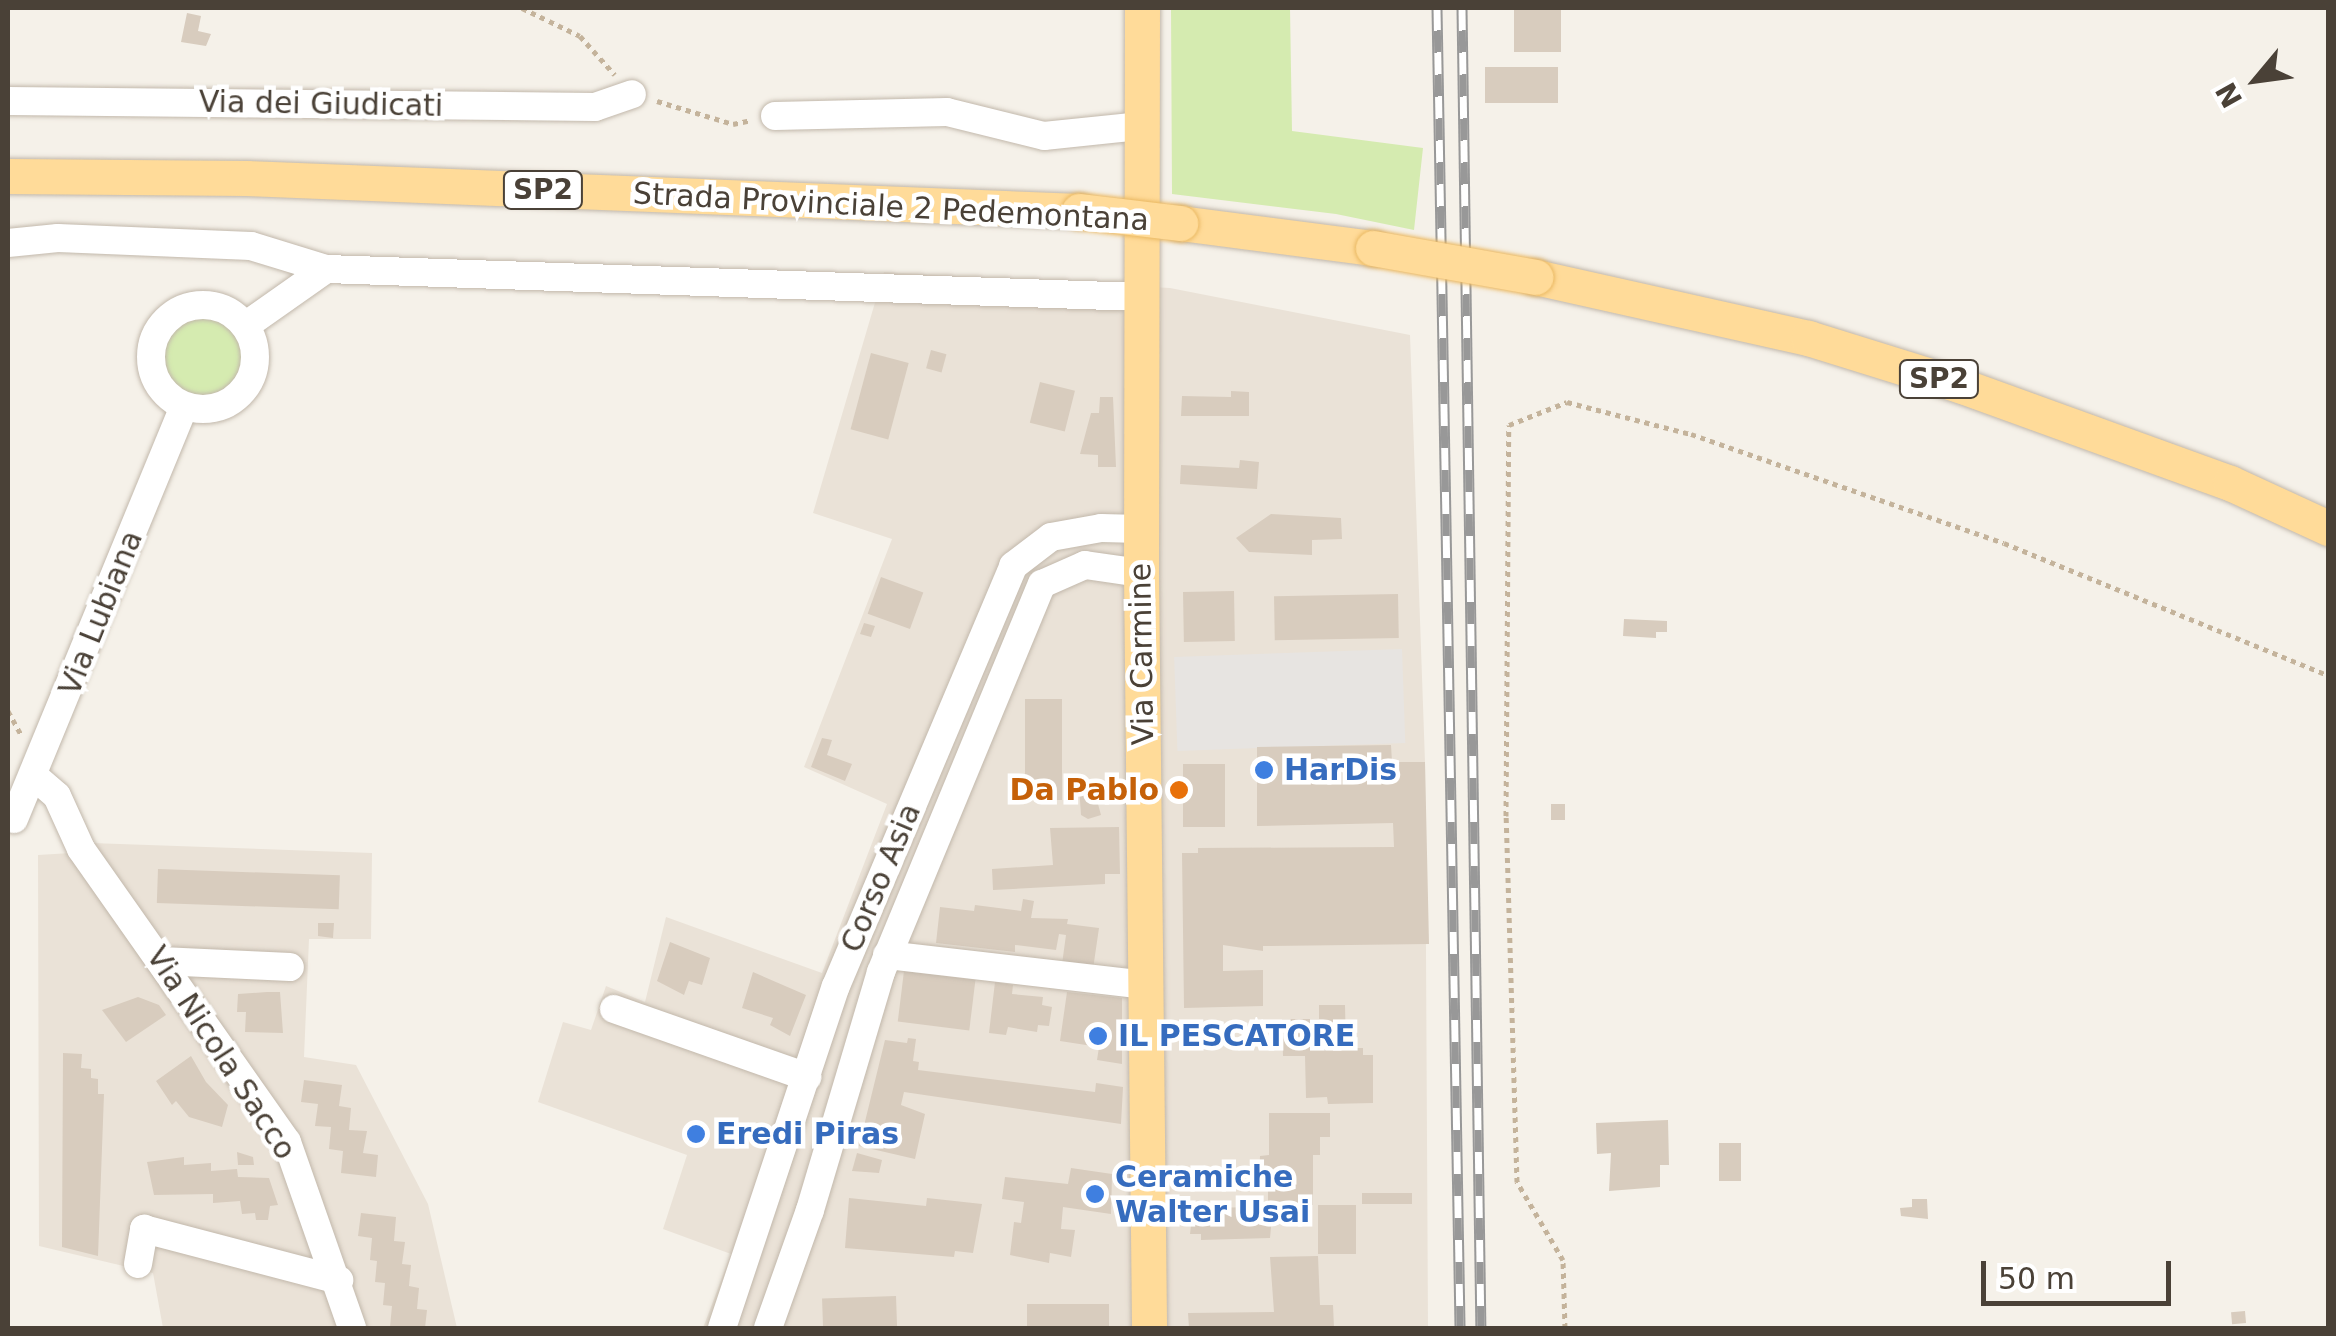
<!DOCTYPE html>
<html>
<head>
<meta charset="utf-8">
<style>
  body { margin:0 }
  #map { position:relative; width:2336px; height:1336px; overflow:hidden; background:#f5f1e9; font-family:"DejaVu Sans",sans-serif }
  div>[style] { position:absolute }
  .residential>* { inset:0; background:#eae2d7 }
  .green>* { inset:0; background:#d5ebb0 }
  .round { border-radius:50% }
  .parking>* { inset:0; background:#e7e4e1; transform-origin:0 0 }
  .building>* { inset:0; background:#d8ccbe; transform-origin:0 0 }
  .path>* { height:5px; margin-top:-2.5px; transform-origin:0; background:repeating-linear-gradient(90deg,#c4b39b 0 5px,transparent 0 10px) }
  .roads { filter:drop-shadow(0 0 2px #c2b8ab) drop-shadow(0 0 2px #c2b8ab) }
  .minor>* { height:28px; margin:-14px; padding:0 14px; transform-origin:14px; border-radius:14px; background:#fff }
  .minor>.ring { margin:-14px; padding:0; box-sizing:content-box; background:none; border:28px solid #fff; border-radius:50% }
  .major>* { height:35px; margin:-17.5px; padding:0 17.5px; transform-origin:17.5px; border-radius:17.5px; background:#ffdb99 }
  .rail>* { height:11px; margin-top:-5.5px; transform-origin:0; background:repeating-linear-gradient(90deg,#fff 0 22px,#989898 0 44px); box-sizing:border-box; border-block:2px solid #989898 }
  .bridges { filter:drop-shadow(0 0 2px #eab862) drop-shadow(0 0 2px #eab862) }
  .major-bridge>* { height:35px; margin:-17.5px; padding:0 17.5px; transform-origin:17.5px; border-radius:17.5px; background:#ffdb99 }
  .dots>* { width:28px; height:28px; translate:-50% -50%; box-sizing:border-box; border:5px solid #fff; border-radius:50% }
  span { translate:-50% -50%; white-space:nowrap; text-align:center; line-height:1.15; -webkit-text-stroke:9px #fff; paint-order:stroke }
  .shield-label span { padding:2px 8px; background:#fff; border:2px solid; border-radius:8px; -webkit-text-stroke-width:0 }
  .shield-label { font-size:28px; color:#4a4137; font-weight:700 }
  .street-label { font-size:30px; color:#4a4137 }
  .shop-label { font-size:30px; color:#366cbe; font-weight:700 }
  .left { translate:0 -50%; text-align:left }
  .food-label { font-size:30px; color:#c56008; font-weight:700 }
  .right { translate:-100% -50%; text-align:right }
  .frame { position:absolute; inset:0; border:10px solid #4a4137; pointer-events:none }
  .north { position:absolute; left:2206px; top:30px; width:100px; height:100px; -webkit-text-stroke:8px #fff; paint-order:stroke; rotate:241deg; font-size:28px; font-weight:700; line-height:40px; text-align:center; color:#4a4137 }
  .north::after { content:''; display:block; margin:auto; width:35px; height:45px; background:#4a4137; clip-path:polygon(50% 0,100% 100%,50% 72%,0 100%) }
  .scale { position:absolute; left:1981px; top:1261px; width:190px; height:45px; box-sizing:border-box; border:5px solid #4a4137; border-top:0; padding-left:12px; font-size:30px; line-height:35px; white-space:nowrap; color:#4a4137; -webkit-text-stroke:8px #fff; paint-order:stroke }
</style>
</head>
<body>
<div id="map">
  <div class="residential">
    <div style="clip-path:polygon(884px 272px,1170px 288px,1410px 335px,1425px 762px,1428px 1328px,703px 1328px,731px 1254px,663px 1229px,687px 1155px,538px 1102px,563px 1022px,591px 1030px,606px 986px,645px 1002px,666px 917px,822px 973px,887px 804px,804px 767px,892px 539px,813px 513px)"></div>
    <div style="clip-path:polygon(91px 843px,372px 853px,371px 939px,309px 939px,304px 1057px,356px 1065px,428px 1204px,457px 1328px,163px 1328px,153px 1273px,39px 1246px,38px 855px,71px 853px)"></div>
  </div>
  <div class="green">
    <div style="clip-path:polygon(1171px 8px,1290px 8px,1292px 131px,1423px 148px,1414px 230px,1336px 214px,1172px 194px)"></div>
    <div class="round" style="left:162px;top:318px;width:80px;height:80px"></div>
  </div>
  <div class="parking">
    <div style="left:1402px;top:649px;width:94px;height:228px;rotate:88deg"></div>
  </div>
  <div class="building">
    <div style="left:1514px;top:8px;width:47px;height:44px"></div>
    <div style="clip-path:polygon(187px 13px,201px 16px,198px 31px,211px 34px,206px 46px,181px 42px)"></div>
    <div style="left:1485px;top:67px;width:73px;height:36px"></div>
    <div style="left:931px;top:350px;width:16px;height:19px;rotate:15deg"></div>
    <div style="left:871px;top:353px;width:39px;height:79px;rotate:15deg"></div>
    <div style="left:1040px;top:382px;width:36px;height:42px;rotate:14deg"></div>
    <div style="clip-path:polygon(1231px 391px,1249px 392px,1249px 416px,1181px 416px,1182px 396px,1231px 397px)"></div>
    <div style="clip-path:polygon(1100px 397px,1113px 397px,1116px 467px,1098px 467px,1098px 455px,1080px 454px,1091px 413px,1099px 413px)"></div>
    <div style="clip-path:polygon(1240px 460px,1259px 462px,1257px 489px,1180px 484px,1181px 465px,1239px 468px)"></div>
    <div style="clip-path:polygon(1271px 514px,1341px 518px,1342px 539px,1312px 540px,1312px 555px,1249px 552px,1236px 538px)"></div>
    <div style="left:881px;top:577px;width:45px;height:39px;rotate:20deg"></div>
    <div style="left:1234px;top:591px;width:50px;height:51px;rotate:89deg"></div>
    <div style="left:1398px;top:594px;width:44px;height:124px;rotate:89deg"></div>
    <div style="clip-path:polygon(1624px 619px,1667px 621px,1667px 632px,1656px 632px,1656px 638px,1623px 636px)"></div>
    <div style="clip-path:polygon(864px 623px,875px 626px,871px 637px,860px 634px)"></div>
    <div style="left:1025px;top:699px;width:37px;height:101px"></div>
    <div style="clip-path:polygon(822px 738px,832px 740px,827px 755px,852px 764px,845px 781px,811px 767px)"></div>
    <div style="clip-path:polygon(1391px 745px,1392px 762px,1425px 762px,1429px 944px,1263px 946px,1263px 951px,1223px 945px,1223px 971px,1263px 970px,1263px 1006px,1184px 1008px,1182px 853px,1198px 853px,1198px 848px,1394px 847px,1393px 823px,1257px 826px,1257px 747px)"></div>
    <div style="left:1183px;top:764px;width:42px;height:63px"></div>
    <div style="clip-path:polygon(1092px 782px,1101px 815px,1088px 819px,1081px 815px,1079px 785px)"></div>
    <div style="left:1551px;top:804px;width:14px;height:16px"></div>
    <div style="clip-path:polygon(1119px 827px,1120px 874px,1105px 874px,1105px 884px,993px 890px,992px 869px,1053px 865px,1050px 828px)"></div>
    <div style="left:158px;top:869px;width:182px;height:34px;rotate:2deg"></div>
    <div style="clip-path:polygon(1023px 899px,1034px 901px,1031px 918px,1068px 919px,1067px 924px,1099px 928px,1093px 969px,1062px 964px,1066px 935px,1059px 934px,1056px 950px,1015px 945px,1015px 952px,936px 943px,940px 907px,974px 911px,975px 905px,1021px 911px)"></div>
    <div style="clip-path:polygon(318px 923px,334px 923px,333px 938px,318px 936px)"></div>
    <div style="clip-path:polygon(670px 942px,710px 958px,702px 985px,689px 981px,684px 995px,657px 981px)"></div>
    <div style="left:904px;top:971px;width:72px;height:51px;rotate:7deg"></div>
    <div style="clip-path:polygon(753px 972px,806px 995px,790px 1036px,770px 1025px,773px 1018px,742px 1008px)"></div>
    <div style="clip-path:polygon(995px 982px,1013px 985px,1012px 994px,1043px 997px,1042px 1005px,1052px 1007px,1049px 1026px,1038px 1025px,1037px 1032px,1008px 1027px,1006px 1035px,989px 1033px)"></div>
    <div style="clip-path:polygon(267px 992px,280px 992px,283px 1033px,245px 1032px,246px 1012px,237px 1012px,238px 994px)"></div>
    <div style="clip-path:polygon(1067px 992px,1122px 998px,1122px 1064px,1097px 1060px,1099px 1047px,1060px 1041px)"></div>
    <div style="clip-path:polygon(138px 997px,159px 1005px,166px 1015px,126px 1042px,102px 1010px)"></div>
    <div style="clip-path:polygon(1319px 1005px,1345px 1005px,1346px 1048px,1363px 1048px,1363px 1055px,1373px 1055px,1373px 1103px,1328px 1104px,1327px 1097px,1306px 1098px,1305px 1056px,1283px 1056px,1282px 1019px,1319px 1019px)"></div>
    <div style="clip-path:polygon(908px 1038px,916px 1039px,913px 1061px,919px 1062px,918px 1070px,1095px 1092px,1096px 1083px,1123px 1087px,1121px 1124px,904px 1092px,901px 1105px,925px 1114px,915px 1159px,859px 1146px,885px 1040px,907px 1043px)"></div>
    <div style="clip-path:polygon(63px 1053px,82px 1054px,81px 1068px,91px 1069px,91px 1078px,98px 1079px,98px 1094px,104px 1094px,98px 1256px,62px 1247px)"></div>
    <div style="clip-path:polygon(191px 1056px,206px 1082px,228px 1105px,222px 1127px,189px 1117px,176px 1101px,172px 1105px,156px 1081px)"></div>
    <div style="clip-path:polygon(304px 1080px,342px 1085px,339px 1106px,351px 1108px,349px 1130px,367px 1131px,363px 1153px,378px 1155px,376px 1177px,341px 1173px,343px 1151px,329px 1149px,331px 1127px,315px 1126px,318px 1104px,301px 1102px)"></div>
    <div style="clip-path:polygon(1269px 1113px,1330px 1113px,1330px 1137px,1320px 1137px,1320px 1155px,1313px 1155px,1313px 1205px,1268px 1206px,1268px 1181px,1259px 1181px,1260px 1156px,1269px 1155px)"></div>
    <div style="clip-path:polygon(1668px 1120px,1669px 1165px,1660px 1165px,1660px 1187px,1609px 1191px,1611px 1153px,1597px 1154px,1596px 1123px)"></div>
    <div style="left:1719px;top:1143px;width:22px;height:38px"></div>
    <div style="clip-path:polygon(237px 1152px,253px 1157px,254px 1165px,238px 1165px)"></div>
    <div style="clip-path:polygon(857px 1153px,882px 1160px,879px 1173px,852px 1171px)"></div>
    <div style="clip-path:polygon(184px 1157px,184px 1165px,211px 1163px,211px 1171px,237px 1169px,238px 1177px,269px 1178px,278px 1205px,270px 1206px,268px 1220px,256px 1220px,255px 1213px,242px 1214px,240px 1201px,213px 1203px,213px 1194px,154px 1195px,147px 1162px)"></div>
    <div style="clip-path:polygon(1071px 1168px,1112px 1174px,1111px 1214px,1063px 1207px,1061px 1229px,1075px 1230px,1071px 1257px,1050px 1253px,1049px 1263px,1010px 1255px,1014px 1222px,1021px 1223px,1024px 1202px,1002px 1199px,1005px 1177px,1068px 1184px)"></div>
    <div style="left:1362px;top:1193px;width:50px;height:11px"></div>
    <div style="clip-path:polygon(849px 1198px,926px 1206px,927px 1198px,982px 1204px,973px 1253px,955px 1251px,954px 1257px,845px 1248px)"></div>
    <div style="clip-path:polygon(1912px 1199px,1927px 1199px,1928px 1219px,1901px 1216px,1900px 1208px,1912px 1207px)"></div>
    <div style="left:1318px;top:1205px;width:38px;height:49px"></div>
    <div style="clip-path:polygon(1267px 1207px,1267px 1217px,1272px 1217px,1270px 1238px,1201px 1240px,1201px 1234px,1190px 1234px,1193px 1208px)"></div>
    <div style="clip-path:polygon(361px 1213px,396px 1217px,394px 1241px,405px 1242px,402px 1264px,411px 1265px,409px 1286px,419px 1288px,417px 1309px,427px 1310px,425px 1328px,390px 1327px,392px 1306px,383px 1305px,385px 1283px,375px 1282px,377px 1261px,370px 1260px,372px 1238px,358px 1236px)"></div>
    <div style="clip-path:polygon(1318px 1256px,1320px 1305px,1333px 1305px,1334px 1328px,1189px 1328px,1188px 1313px,1274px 1312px,1270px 1257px)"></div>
    <div style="left:896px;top:1296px;width:32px;height:74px;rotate:88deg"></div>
    <div style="left:1109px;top:1304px;width:24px;height:82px;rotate:90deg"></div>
    <div style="left:2245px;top:1311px;width:12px;height:14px;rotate:85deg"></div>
  </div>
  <div class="path">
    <div style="left:522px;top:8px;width:64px;rotate:25.8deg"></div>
    <div style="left:580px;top:36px;width:52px;rotate:48.1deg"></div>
    <div style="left:657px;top:101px;width:79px;rotate:16.8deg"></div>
    <div style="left:733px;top:124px;width:19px;rotate:-12deg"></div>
    <div style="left:8px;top:711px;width:29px;rotate:61deg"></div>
    <div style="left:1565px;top:1328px;width:68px;rotate:-91.7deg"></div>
    <div style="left:1563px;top:1260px;width:91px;rotate:-120.5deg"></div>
    <div style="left:1517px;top:1182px;width:366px;rotate:-91.7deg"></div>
    <div style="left:1506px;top:816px;width:391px;rotate:-89.6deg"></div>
    <div style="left:1509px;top:425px;width:62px;rotate:-21.6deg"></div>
    <div style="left:1567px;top:402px;width:128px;rotate:14.5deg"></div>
    <div style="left:1691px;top:434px;width:331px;rotate:19.2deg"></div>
    <div style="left:2004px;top:543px;width:350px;rotate:22.2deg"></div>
  </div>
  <div class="roads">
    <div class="minor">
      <div style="left:8px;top:101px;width:587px;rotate:0.59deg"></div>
      <div style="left:595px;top:107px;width:39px;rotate:-19deg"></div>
      <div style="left:775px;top:116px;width:172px;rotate:-1.3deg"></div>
      <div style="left:947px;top:112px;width:100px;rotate:13.9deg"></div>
      <div style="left:1044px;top:136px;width:98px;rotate:-5.9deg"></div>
      <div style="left:8px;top:243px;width:50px;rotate:-5.7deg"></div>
      <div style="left:58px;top:238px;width:193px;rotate:2.4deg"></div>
      <div style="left:251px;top:246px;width:78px;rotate:17deg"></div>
      <div class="ring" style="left:151px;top:305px;width:76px;height:76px"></div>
      <div style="left:245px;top:326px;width:99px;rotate:-35.1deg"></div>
      <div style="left:326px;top:269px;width:815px;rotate:1.97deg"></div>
      <div style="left:34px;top:776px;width:30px;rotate:41deg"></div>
      <div style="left:57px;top:796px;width:58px;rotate:65.6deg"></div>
      <div style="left:81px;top:849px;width:358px;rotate:54.9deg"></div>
      <div style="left:287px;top:1142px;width:197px;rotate:70.7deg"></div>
      <div style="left:14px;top:819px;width:446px;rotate:-67.6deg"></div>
      <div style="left:887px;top:955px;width:262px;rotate:6.6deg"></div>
      <div style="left:161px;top:961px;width:129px;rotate:2.7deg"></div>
      <div style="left:614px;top:1009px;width:205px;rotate:19.4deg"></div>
      <div style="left:138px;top:1264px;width:36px;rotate:-80deg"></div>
      <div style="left:144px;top:1229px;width:202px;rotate:14.7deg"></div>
      <div style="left:722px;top:1328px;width:360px;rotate:-71.6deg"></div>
      <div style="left:836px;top:986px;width:456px;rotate:-67.1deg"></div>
      <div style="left:1013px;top:566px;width:48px;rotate:-37.3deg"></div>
      <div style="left:1051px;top:537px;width:51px;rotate:-10.2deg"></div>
      <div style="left:1101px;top:528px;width:40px;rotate:1.4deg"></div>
      <div style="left:768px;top:1328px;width:125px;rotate:-70.4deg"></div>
      <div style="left:810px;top:1210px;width:248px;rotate:-73.4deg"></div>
      <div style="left:881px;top:972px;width:420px;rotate:-67.5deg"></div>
      <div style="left:1042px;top:584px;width:47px;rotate:-23.8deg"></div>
      <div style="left:1085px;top:565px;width:57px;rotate:8.1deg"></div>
    </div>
    <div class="major">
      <div style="left:1142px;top:8px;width:565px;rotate:90.1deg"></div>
      <div style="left:1141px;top:573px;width:755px;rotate:89.39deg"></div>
      <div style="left:8px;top:176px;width:238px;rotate:0.5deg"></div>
      <div style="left:246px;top:178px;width:834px;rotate:2.27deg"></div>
      <div style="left:1180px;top:223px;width:195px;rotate:7.4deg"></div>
      <div style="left:1535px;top:277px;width:280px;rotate:12.6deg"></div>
      <div style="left:1808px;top:338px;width:161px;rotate:17.3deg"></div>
      <div style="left:1962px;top:386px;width:285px;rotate:19.9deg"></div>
      <div style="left:2230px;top:483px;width:108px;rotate:24.7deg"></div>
    </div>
  </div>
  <div class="rail">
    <div style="left:1437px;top:8px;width:1320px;rotate:89deg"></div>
    <div style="left:1462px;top:8px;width:1320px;rotate:89.18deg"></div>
  </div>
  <div class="bridges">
    <div class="major-bridge">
      <div style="left:1079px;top:211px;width:102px;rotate:6.8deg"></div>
      <div style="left:1373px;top:248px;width:165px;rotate:10.1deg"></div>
    </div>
  </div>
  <div class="dots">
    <div style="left:1264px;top:770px;background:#3f7fe0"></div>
    <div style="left:1179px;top:790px;background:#e8710a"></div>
    <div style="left:1098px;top:1036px;background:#3f7fe0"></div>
    <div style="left:696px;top:1134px;background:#3f7fe0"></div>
    <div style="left:1095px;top:1194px;background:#3f7fe0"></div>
  </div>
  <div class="shield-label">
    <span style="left:543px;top:190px">SP2</span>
    <span style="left:1939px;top:379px">SP2</span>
  </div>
  <div class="street-label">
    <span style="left:321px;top:104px;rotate:1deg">Via dei Giudicati</span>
    <span style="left:891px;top:207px;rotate:3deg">Strada Provinciale 2 Pedemontana</span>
    <span style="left:101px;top:613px;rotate:-68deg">Via Lubiana</span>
    <span style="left:1142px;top:654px;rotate:-91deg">Via Carmine</span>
    <span style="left:881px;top:878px;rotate:-67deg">Corso Asia</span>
    <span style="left:221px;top:1053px;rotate:57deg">Via Nicola Sacco</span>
  </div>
  <div class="shop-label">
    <span class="left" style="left:1284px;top:770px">HarDis</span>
    <span class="left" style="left:1118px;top:1036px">IL PESCATORE</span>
    <span class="left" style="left:716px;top:1134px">Eredi Piras</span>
    <span class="left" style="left:1115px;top:1194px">Ceramiche<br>Walter Usai</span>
  </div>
  <div class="food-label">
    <span class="right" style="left:1159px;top:790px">Da Pablo</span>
  </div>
  <div class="frame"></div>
  <div class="north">N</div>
  <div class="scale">50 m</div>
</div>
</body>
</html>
